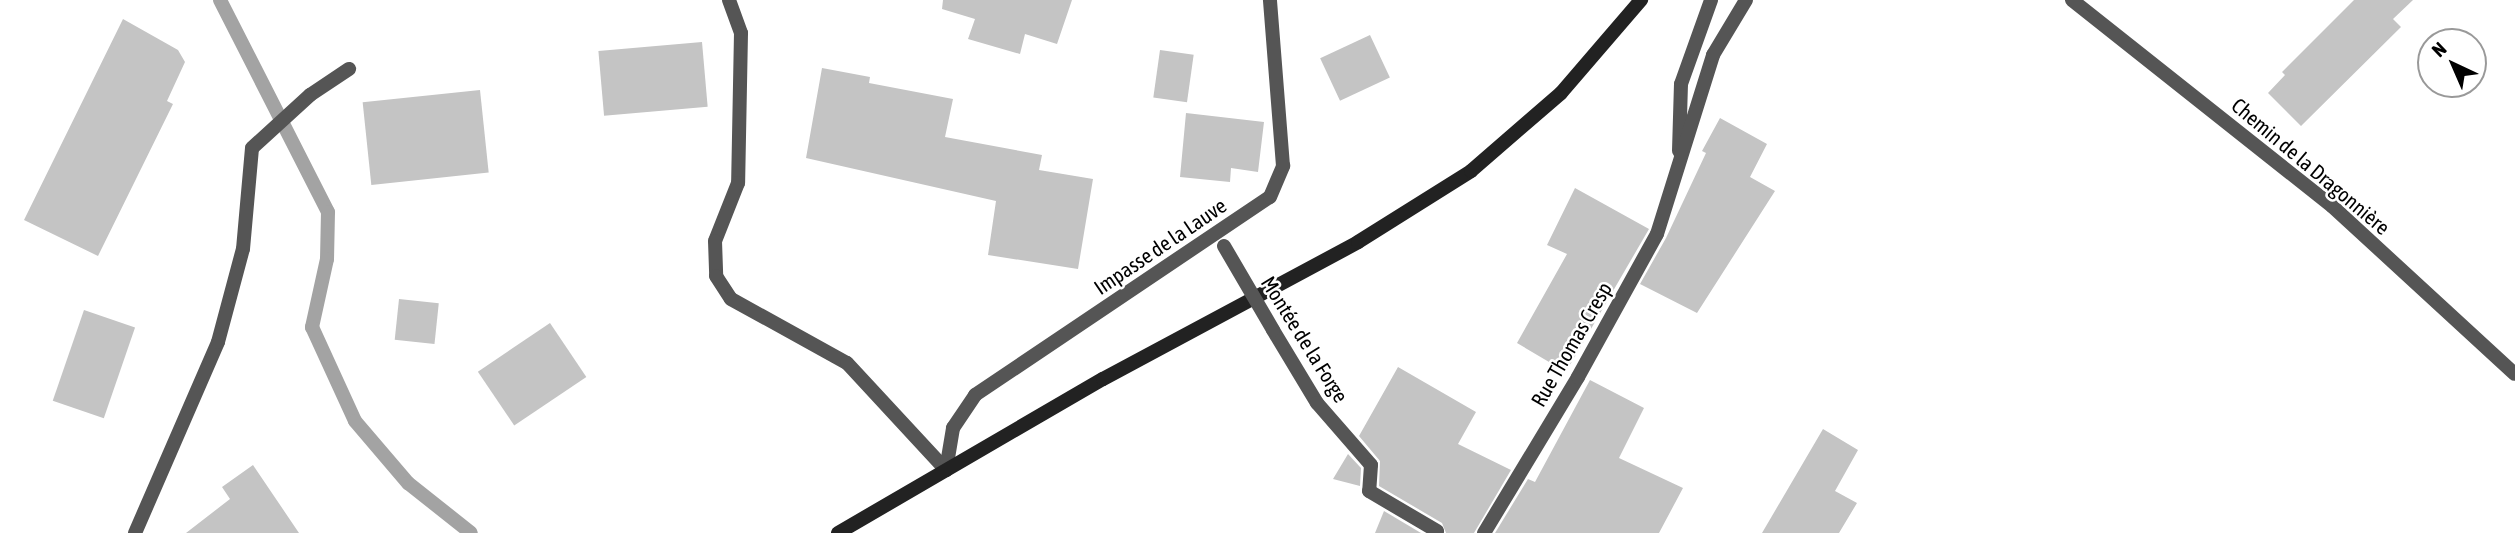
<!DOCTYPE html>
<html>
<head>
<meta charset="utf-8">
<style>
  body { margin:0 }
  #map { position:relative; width:2515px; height:533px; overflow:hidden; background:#fff; font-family:"Asap Condensed",sans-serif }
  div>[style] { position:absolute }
  .stream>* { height:14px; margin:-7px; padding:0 7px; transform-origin:7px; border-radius:7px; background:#a3a3a3 }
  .building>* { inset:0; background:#c4c4c4; transform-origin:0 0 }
  .street>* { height:14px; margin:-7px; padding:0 7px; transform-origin:7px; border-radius:7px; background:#555 }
  .secondary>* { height:14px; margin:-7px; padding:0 7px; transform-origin:7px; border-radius:7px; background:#222 }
  .street-bridge>* { height:14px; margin:-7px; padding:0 7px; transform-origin:7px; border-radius:7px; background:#555 }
  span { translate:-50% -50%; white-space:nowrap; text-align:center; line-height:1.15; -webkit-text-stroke:5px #fff; paint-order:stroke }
  .street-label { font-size:21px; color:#000 }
  .north { position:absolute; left:2417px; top:28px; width:70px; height:70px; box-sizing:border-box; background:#fff; border:2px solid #999; border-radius:50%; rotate:316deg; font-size:19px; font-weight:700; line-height:28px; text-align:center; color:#000 }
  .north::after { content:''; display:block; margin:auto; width:24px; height:32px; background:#000; clip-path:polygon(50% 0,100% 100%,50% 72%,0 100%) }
</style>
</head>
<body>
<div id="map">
  <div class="stream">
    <div style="left:220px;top:0;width:238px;rotate:63deg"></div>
    <div style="left:328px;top:212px;width:47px;rotate:91.2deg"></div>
    <div style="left:327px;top:259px;width:70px;rotate:102.4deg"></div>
    <div style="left:312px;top:327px;width:103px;rotate:65.4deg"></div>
    <div style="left:355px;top:421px;width:82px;rotate:49.5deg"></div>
    <div style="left:408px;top:483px;width:80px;rotate:38.4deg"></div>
  </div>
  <div class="building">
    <div style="clip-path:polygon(943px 0,1072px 0,1057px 44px,1025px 34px,1020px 54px,968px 39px,975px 19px,942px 9px)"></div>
    <div style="clip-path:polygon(2354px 0,2413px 0,2393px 19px,2401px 27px,2301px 126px,2268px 93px,2285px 75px,2282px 72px)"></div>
    <div style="clip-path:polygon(123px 19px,178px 50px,185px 62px,167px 101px,173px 104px,98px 256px,24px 220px)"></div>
    <div style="left:1370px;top:35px;width:47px;height:55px;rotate:65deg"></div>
    <div style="left:702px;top:42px;width:65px;height:104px;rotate:85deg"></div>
    <div style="left:1160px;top:50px;width:34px;height:48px;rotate:8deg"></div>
    <div style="clip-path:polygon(822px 68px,870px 77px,869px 83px,953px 99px,945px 137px,1042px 155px,1039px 170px,1093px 179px,1078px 269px,988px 255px,996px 201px,806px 158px)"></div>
    <div style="left:480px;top:90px;width:83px;height:118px;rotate:84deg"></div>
    <div style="clip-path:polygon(1186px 113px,1264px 122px,1258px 172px,1231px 168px,1230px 182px,1180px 177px)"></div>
    <div style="clip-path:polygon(1720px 118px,1767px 144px,1750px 177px,1775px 191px,1697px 313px,1640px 284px,1666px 238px,1706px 153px,1702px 151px)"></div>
    <div style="clip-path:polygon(1575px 188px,1649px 229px,1566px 372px,1517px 343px,1567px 254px,1547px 245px)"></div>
    <div style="left:399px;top:299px;width:40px;height:41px;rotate:6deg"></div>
    <div style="left:84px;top:310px;width:54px;height:96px;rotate:19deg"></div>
    <div style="left:550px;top:323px;width:65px;height:87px;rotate:56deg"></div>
    <div style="clip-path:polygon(1398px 367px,1476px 412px,1458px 444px,1511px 470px,1474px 533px,1446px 533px,1442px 523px,1379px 486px,1380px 461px,1359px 436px)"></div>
    <div style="clip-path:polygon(1590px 380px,1644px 408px,1619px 458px,1683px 488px,1659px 533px,1495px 533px,1528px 479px,1535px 482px)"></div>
    <div style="clip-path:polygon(1823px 429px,1858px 450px,1835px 491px,1857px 503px,1839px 533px,1762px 533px)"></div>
    <div style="clip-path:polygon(1348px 454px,1361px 468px,1360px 486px,1333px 479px)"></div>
    <div style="clip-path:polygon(253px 465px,299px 533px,186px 533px,230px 499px,222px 487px)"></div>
    <div style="clip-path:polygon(1384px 511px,1421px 533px,1375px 533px)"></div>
  </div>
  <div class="street">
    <div style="left:729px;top:0;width:35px;rotate:70deg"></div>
    <div style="left:741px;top:33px;width:150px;rotate:91.1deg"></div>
    <div style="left:738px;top:183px;width:62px;rotate:111.6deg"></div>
    <div style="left:715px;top:241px;width:35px;rotate:88deg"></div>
    <div style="left:716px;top:276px;width:27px;rotate:57deg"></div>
    <div style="left:731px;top:299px;width:132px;rotate:28.9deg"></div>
    <div style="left:847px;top:363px;width:146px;rotate:47.2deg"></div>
    <div style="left:2072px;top:0;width:332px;rotate:38.4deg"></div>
    <div style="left:2332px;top:206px;width:248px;rotate:42.6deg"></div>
    <div style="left:1679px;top:151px;width:67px;rotate:-88.3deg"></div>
    <div style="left:1681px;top:84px;width:89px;rotate:-70.3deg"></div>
    <div style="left:1273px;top:330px;width:85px;rotate:58.9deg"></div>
    <div style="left:1317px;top:403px;width:82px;rotate:48.9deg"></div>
    <div style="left:1371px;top:465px;width:26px;rotate:94deg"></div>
    <div style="left:1369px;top:491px;width:79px;rotate:30.5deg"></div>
    <div style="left:946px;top:470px;width:43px;rotate:-80.5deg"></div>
    <div style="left:953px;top:428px;width:40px;rotate:-56deg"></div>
    <div style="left:975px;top:395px;width:355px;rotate:-33.9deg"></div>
    <div style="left:1270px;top:197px;width:34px;rotate:-67deg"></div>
    <div style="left:1283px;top:166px;width:167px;rotate:-94.5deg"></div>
    <div style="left:135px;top:533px;width:208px;rotate:-66.5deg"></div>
    <div style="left:218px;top:342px;width:96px;rotate:-75deg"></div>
    <div style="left:243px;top:249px;width:101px;rotate:-84.9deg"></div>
    <div style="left:252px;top:148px;width:79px;rotate:-42.4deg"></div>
    <div style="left:310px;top:95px;width:47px;rotate:-33.7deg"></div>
    <div style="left:1484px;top:533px;width:182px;rotate:-58.9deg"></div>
    <div style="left:1578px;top:377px;width:163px;rotate:-61.1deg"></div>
    <div style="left:1657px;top:234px;width:188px;rotate:-72.6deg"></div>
    <div style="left:1713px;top:55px;width:64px;rotate:-59deg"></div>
  </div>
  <div class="secondary">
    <div style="left:838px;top:533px;width:306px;rotate:-30.2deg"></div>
    <div style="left:1103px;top:379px;width:289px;rotate:-28.2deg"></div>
    <div style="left:1358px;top:242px;width:133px;rotate:-32.1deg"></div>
    <div style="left:1471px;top:171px;width:119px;rotate:-40.9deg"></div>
    <div style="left:1561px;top:93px;width:123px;rotate:-49.3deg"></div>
  </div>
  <div class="street-bridge">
    <div style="left:1224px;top:246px;width:97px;rotate:59.7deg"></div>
  </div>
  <div class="street-label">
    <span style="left:2311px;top:166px;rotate:40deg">Chemin de la Dragonnière</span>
    <span style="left:1160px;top:246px;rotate:-34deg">Impasse de la Lauve</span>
    <span style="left:1305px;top:339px;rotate:58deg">Montée de la Forge</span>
    <span style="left:1571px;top:344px;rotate:-60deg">Rue Thomas Cresp</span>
  </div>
  <div class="north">N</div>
</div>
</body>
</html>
